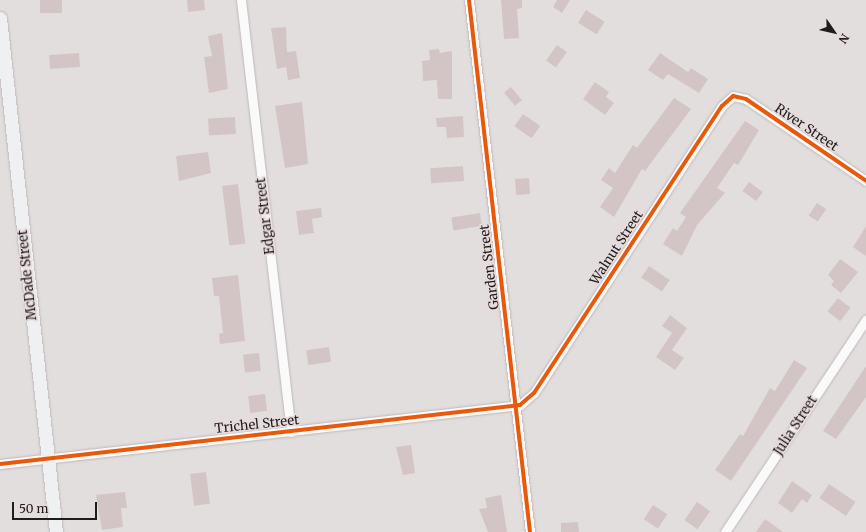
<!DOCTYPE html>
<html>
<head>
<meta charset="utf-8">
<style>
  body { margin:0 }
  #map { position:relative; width:866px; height:532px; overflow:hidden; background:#e3dede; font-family:Merriweather,serif }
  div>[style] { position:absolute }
  .building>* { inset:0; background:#d3c5c6; transform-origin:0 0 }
  .roads { filter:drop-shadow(0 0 1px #bdb9b9) drop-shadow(0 0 1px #bdb9b9) }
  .street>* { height:9px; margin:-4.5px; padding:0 4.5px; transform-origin:4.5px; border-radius:4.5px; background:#fbfafa }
  .secondary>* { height:13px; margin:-6.5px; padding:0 6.5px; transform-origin:6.5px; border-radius:6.5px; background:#eff0f2 }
  .cycleway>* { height:4px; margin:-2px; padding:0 2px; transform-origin:2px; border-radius:2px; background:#e8590c }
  span { translate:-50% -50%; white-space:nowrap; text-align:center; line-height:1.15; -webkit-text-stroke:3.5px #e6dbdc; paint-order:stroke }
  .street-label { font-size:13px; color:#201c1c }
  .north { position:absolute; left:814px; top:12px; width:40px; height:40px; -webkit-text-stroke:3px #e6dbdc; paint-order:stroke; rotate:124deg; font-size:11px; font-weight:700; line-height:16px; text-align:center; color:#201c1c }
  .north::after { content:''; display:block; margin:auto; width:14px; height:18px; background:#201c1c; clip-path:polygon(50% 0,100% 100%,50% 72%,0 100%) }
  .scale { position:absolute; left:12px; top:502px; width:85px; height:18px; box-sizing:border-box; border:2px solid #201c1c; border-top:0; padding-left:5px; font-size:12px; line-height:14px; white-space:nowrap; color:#201c1c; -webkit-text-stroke:3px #e6dbdc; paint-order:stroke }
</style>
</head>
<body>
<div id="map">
  <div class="building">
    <div style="left:40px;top:0;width:22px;height:13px"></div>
    <div style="clip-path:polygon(187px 0,204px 0,205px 10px,188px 12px)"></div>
    <div style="clip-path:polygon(501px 0,522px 0,522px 8px,517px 9px,519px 38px,504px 39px)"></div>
    <div style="clip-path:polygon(557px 0,570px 0,562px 13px,553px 7px)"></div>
    <div style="left:586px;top:10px;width:22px;height:15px;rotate:32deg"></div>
    <div style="clip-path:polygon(286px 27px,287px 52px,296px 51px,300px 78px,288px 80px,286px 67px,277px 69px,271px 28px)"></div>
    <div style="clip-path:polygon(222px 33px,228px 89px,209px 93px,204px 57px,212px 56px,208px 36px)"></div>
    <div style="left:557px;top:45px;width:12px;height:19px;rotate:35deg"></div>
    <div style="clip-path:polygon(439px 49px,440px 53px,452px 51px,452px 99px,438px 99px,437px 80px,423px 81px,422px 61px,430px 60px,429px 50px)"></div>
    <div style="left:79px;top:53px;width:14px;height:30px;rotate:86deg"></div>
    <div style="clip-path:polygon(660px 53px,688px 72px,691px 68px,708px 79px,699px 93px,668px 74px,663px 80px,648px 70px)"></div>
    <div style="clip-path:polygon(595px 82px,609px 92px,606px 97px,614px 103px,605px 115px,583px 99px)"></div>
    <div style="left:511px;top:87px;width:17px;height:9px;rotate:50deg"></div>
    <div style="clip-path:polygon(674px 98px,691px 109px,645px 171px,642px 169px,614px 217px,600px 207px,613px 188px,601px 180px,609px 168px,615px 173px,633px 145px,637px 148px)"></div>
    <div style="clip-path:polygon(302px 102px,308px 164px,285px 168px,275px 106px)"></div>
    <div style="left:523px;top:114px;width:21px;height:15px;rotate:35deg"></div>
    <div style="clip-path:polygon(463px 116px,464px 137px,447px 138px,446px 127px,437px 127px,436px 118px)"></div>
    <div style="left:235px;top:117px;width:17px;height:27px;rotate:87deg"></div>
    <div style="clip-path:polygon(745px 121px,759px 130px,738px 165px,734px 163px,717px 188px,725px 193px,697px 225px,682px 256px,663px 244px,673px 228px,677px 231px,686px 217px,680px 213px)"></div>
    <div style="clip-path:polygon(208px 152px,211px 173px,179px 181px,176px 156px)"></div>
    <div style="left:463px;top:166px;width:15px;height:33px;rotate:86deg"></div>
    <div style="left:529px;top:178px;width:16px;height:14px;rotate:86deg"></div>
    <div style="left:749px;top:182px;width:17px;height:11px;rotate:36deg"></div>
    <div style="left:238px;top:184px;width:60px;height:16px;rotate:83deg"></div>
    <div style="left:817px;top:203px;width:11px;height:15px;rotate:34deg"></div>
    <div style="clip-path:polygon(321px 208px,322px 217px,312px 219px,314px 233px,299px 235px,296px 211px)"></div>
    <div style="left:480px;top:213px;width:13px;height:29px;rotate:81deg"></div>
    <div style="clip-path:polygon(866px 226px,866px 256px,853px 247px)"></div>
    <div style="clip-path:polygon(840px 259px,858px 272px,841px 293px,831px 285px,834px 281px,828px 275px)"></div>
    <div style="left:649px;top:266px;width:25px;height:14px;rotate:34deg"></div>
    <div style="clip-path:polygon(238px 275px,245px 341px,220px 344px,219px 334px,223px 333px,219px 296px,214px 296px,212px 278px)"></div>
    <div style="left:838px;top:298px;width:16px;height:17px;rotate:38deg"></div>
    <div style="clip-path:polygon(670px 315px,687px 328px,672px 350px,684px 358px,675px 370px,656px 357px,672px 333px,662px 326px)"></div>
    <div style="left:329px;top:347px;width:15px;height:23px;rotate:82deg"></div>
    <div style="left:259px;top:353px;width:18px;height:16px;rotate:84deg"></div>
    <div style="clip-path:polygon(794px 360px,807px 368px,731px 481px,715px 470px,740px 434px,743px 436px,770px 388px,775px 391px)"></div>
    <div style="clip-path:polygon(866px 366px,866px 397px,836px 439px,823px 431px)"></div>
    <div style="left:265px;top:394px;width:17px;height:17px;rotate:83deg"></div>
    <div style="clip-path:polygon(411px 445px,415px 473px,403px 475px,396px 447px)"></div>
    <div style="left:206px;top:472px;width:32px;height:16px;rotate:83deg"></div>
    <div style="clip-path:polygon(792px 481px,812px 495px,807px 503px,802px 499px,792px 513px,778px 503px)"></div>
    <div style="left:829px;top:484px;width:32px;height:17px;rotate:34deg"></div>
    <div style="clip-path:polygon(125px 492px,127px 508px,121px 508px,123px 527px,102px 530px,96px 495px)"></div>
    <div style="clip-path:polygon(501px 495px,507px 532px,488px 532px,479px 509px,487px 508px,485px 498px)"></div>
    <div style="left:697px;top:502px;width:16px;height:22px;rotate:35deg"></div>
    <div style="left:653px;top:505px;width:17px;height:17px;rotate:33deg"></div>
    <div style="clip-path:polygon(765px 519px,783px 532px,756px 532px)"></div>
    <div style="clip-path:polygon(578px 522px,579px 532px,561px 532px,561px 523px)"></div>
  </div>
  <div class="roads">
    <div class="street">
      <div style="left:241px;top:0;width:435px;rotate:83.4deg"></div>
      <div style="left:469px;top:0;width:535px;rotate:83.46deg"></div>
      <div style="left:0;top:464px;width:523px;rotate:-6.47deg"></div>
      <div style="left:520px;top:405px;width:18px;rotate:-41deg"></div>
      <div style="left:534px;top:393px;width:343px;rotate:-56.8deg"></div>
      <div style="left:722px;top:106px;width:15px;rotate:-42deg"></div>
      <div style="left:733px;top:96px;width:13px;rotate:13deg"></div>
      <div style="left:746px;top:99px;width:145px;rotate:34.3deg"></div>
      <div style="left:725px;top:532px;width:255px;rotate:-56.4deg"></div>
    </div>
    <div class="secondary">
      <div style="left:0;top:18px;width:517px;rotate:83.78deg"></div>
    </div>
  </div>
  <div class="cycleway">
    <div style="left:469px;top:0;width:535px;rotate:83.46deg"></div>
    <div style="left:0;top:464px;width:523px;rotate:-6.47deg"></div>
    <div style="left:520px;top:405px;width:18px;rotate:-41deg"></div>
    <div style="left:534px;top:393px;width:343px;rotate:-56.8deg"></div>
    <div style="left:722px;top:106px;width:15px;rotate:-42deg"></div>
    <div style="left:733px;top:96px;width:13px;rotate:13deg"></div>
    <div style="left:746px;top:99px;width:145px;rotate:34.3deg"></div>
  </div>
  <div class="street-label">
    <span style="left:806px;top:128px;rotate:34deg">River Street</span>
    <span style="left:266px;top:216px;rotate:-97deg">Edgar Street</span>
    <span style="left:617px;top:248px;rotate:-57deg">Walnut Street</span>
    <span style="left:490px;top:267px;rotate:-97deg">Garden Street</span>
    <span style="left:28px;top:275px;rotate:-96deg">McDade Street</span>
    <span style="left:257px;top:425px;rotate:-6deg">Trichel Street</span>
    <span style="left:796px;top:426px;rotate:-57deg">Julia Street</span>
  </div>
  <div class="north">N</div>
  <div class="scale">50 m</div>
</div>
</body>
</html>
